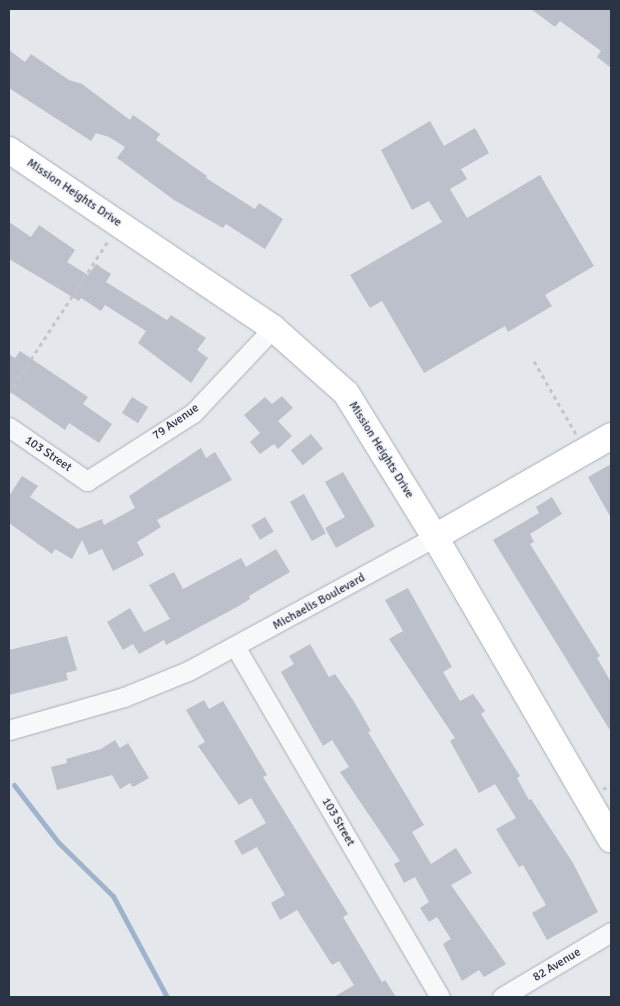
<!DOCTYPE html>
<html>
<head>
<meta charset="utf-8">
<style>
  body { margin:0 }
  #map { position:relative; width:620px; height:1006px; overflow:hidden; background:#e4e7ec; font-family:Signika,sans-serif }
  div>[style] { position:absolute }
  .stream>* { height:5px; margin:-2.5px; padding:0 2.5px; transform-origin:2.5px; border-radius:2.5px; background:#9fb4cc }
  .building>* { inset:0; background:#bbc0ca; transform-origin:0 0 }
  .path>* { height:3px; margin-top:-1.5px; transform-origin:0; background:repeating-linear-gradient(90deg,#c2c5cb 0 4px,transparent 0 8px) }
  .roads { filter:drop-shadow(0 0 1px #a9aeb7) drop-shadow(0 0 1px #a9aeb7) }
  .street>* { height:19px; margin:-9.5px; padding:0 9.5px; transform-origin:9.5px; border-radius:9.5px; background:#f7f8fa }
  .secondary>* { height:26px; margin:-13px; padding:0 13px; transform-origin:13px; border-radius:13px; background:#fff }
  span { translate:-50% -50%; white-space:nowrap; text-align:center; line-height:1.15; -webkit-text-stroke:4px #f4f6f9; paint-order:stroke }
  .street-label { font-size:12px; color:#2b3445 }
  .frame { position:absolute; inset:0; border:10px solid #2b3445; pointer-events:none }
</style>
</head>
<body>
<div id="map">
  <div class="stream">
    <div style="left:14px;top:785px;width:72px;rotate:52.3deg"></div>
    <div style="left:58px;top:842px;width:77px;rotate:44.5deg"></div>
    <div style="left:113px;top:896px;width:115px;rotate:61.9deg"></div>
  </div>
  <div class="building">
    <div style="clip-path:polygon(531px 9px,611px 9px,611px 68px,597px 57px,601px 51px,560px 21px,555px 27px)"></div>
    <div style="clip-path:polygon(9px 50px,25px 62px,31px 54px,69px 80px,82px 84px,130px 120px,133px 115px,160px 134px,156px 140px,207px 176px,206px 178px,255px 209px,259px 203px,283px 219px,265px 249px,226px 224px,223px 228px,174px 200px,117px 158px,125px 147px,109px 137px,96px 133px,91px 141px,9px 88px)"></div>
    <div style="clip-path:polygon(430px 121px,444px 146px,475px 128px,489px 153px,461px 169px,467px 179px,450px 189px,467px 218px,540px 175px,594px 266px,545px 295px,552px 306px,508px 332px,505px 326px,424px 373px,382px 301px,370px 308px,350px 275px,442px 222px,429px 201px,412px 210px,381px 150px)"></div>
    <div style="clip-path:polygon(9px 222px,31px 237px,39px 225px,75px 250px,67px 262px,88px 275px,96px 264px,111px 274px,106px 282px,167px 320px,171px 315px,206px 338px,197px 350px,208px 358px,191px 383px,138px 343px,146px 331px,105px 305px,101px 311px,81px 298px,79px 301px,9px 259px)"></div>
    <div style="clip-path:polygon(20px 351px,88px 397px,83px 404px,112px 424px,99px 443px,69px 423px,65px 430px,9px 391px,9px 354px,15px 358px)"></div>
    <div style="clip-path:polygon(282px 396px,293px 408px,278px 421px,292px 436px,278px 449px,274px 444px,260px 454px,250px 442px,260px 433px,244px 415px,265px 397px,272px 404px)"></div>
    <div style="left:132px;top:397px;width:19px;height:19px;rotate:32deg"></div>
    <div style="left:311px;top:434px;width:19px;height:26px;rotate:51deg"></div>
    <div style="clip-path:polygon(201px 448px,206px 458px,215px 452px,232px 480px,157px 520px,161px 527px,137px 542px,144px 555px,113px 571px,102px 549px,89px 555px,82px 540px,72px 559px,55px 549px,52px 554px,9px 523px,9px 496px,22px 476px,38px 486px,30px 497px,78px 529px,102px 519px,104px 525px,135px 508px,129px 496px)"></div>
    <div style="clip-path:polygon(611px 464px,611px 518px,588px 477px)"></div>
    <div style="clip-path:polygon(343px 472px,375px 526px,336px 548px,325px 528px,345px 517px,325px 482px)"></div>
    <div style="left:304px;top:494px;width:45px;height:16px;rotate:61deg"></div>
    <div style="clip-path:polygon(552px 497px,562px 514px,530px 534px,534px 542px,530px 544px,600px 656px,597px 658px,611px 682px,611px 732px,493px 540px,539px 513px,536px 507px)"></div>
    <div style="left:265px;top:517px;width:17px;height:16px;rotate:59deg"></div>
    <div style="clip-path:polygon(276px 549px,290px 572px,249px 596px,250px 599px,237px 607px,166px 645px,164px 640px,139px 654px,133px 644px,123px 650px,107px 622px,130px 608px,144px 632px,170px 619px,149px 585px,174px 572px,183px 589px,241px 558px,246px 567px)"></div>
    <div style="clip-path:polygon(408px 588px,452px 667px,443px 672px,460px 701px,473px 694px,485px 711px,481px 714px,520px 776px,517px 778px,529px 800px,531px 799px,573px 863px,598px 912px,547px 940px,532px 913px,546px 905px,523px 865px,519px 867px,496px 829px,516px 818px,495px 784px,479px 793px,450px 741px,455px 738px,389px 639px,403px 631px,385px 600px)"></div>
    <div style="clip-path:polygon(67px 636px,77px 670px,66px 673px,68px 680px,9px 695px,9px 650px)"></div>
    <div style="clip-path:polygon(310px 644px,329px 677px,335px 674px,353px 700px,371px 731px,368px 732px,424px 825px,412px 832px,431px 864px,456px 848px,472px 873px,451px 885px,506px 964px,484px 977px,479px 970px,462px 981px,443px 944px,451px 939px,437px 917px,429px 922px,420px 908px,429px 902px,415px 877px,404px 883px,394px 864px,400px 861px,340px 772px,349px 767px,332px 740px,323px 746px,281px 672px,294px 664px,289px 656px)"></div>
    <div style="clip-path:polygon(204px 700px,209px 709px,223px 701px,267px 775px,263px 777px,348px 914px,343px 917px,382px 982px,385px 980px,396px 997px,334px 997px,354px 985px,339px 961px,332px 965px,297px 910px,280px 920px,271px 903px,285px 895px,257px 847px,242px 855px,234px 841px,266px 823px,251px 798px,239px 805px,198px 746px,205px 742px,186px 710px)"></div>
    <div style="clip-path:polygon(115px 740px,120px 748px,128px 743px,149px 778px,133px 787px,130px 783px,120px 789px,112px 775px,57px 790px,51px 767px,67px 763px,66px 759px,101px 749px)"></div>
  </div>
  <div class="path">
    <div style="left:534px;top:361px;width:84px;rotate:60.1deg"></div>
    <div style="left:9px;top:393px;width:181px;rotate:-56.9deg"></div>
    <div style="left:603px;top:789px;width:9px;rotate:-27deg"></div>
  </div>
  <div class="roads">
    <div class="street">
      <div style="left:9px;top:427px;width:95px;rotate:34.7deg"></div>
      <div style="left:87px;top:481px;width:126px;rotate:-32.7deg"></div>
      <div style="left:193px;top:413px;width:117px;rotate:-46.7deg"></div>
      <div style="left:236px;top:648px;width:404px;rotate:59.7deg"></div>
      <div style="left:9px;top:730px;width:120px;rotate:-16deg"></div>
      <div style="left:124px;top:697px;width:69px;rotate:-22.1deg"></div>
      <div style="left:188px;top:671px;width:281px;rotate:-28.5deg"></div>
      <div style="left:502px;top:997px;width:127px;rotate:-30.8deg"></div>
    </div>
    <div class="secondary">
      <div style="left:9px;top:150px;width:318px;rotate:34deg"></div>
      <div style="left:273px;top:328px;width:98px;rotate:41.7deg"></div>
      <div style="left:346px;top:393px;width:169px;rotate:58.3deg"></div>
      <div style="left:435px;top:537px;width:350px;rotate:59.8deg"></div>
      <div style="left:435px;top:537px;width:203px;rotate:-29.8deg"></div>
    </div>
  </div>
  <div class="street-label">
    <span style="left:74px;top:193px;rotate:34deg">Mission Heights Drive</span>
    <span style="left:176px;top:422px;rotate:-35deg">79 Avenue</span>
    <span style="left:381px;top:450px;rotate:58deg">Mission Heights Drive</span>
    <span style="left:48px;top:454px;rotate:34deg">103 Street</span>
    <span style="left:319px;top:602px;rotate:-29deg">Michaelis Boulevard</span>
    <span style="left:338px;top:822px;rotate:60deg">103 Street</span>
    <span style="left:557px;top:965px;rotate:-31deg">82 Avenue</span>
  </div>
  <div class="frame"></div>
</div>
</body>
</html>
